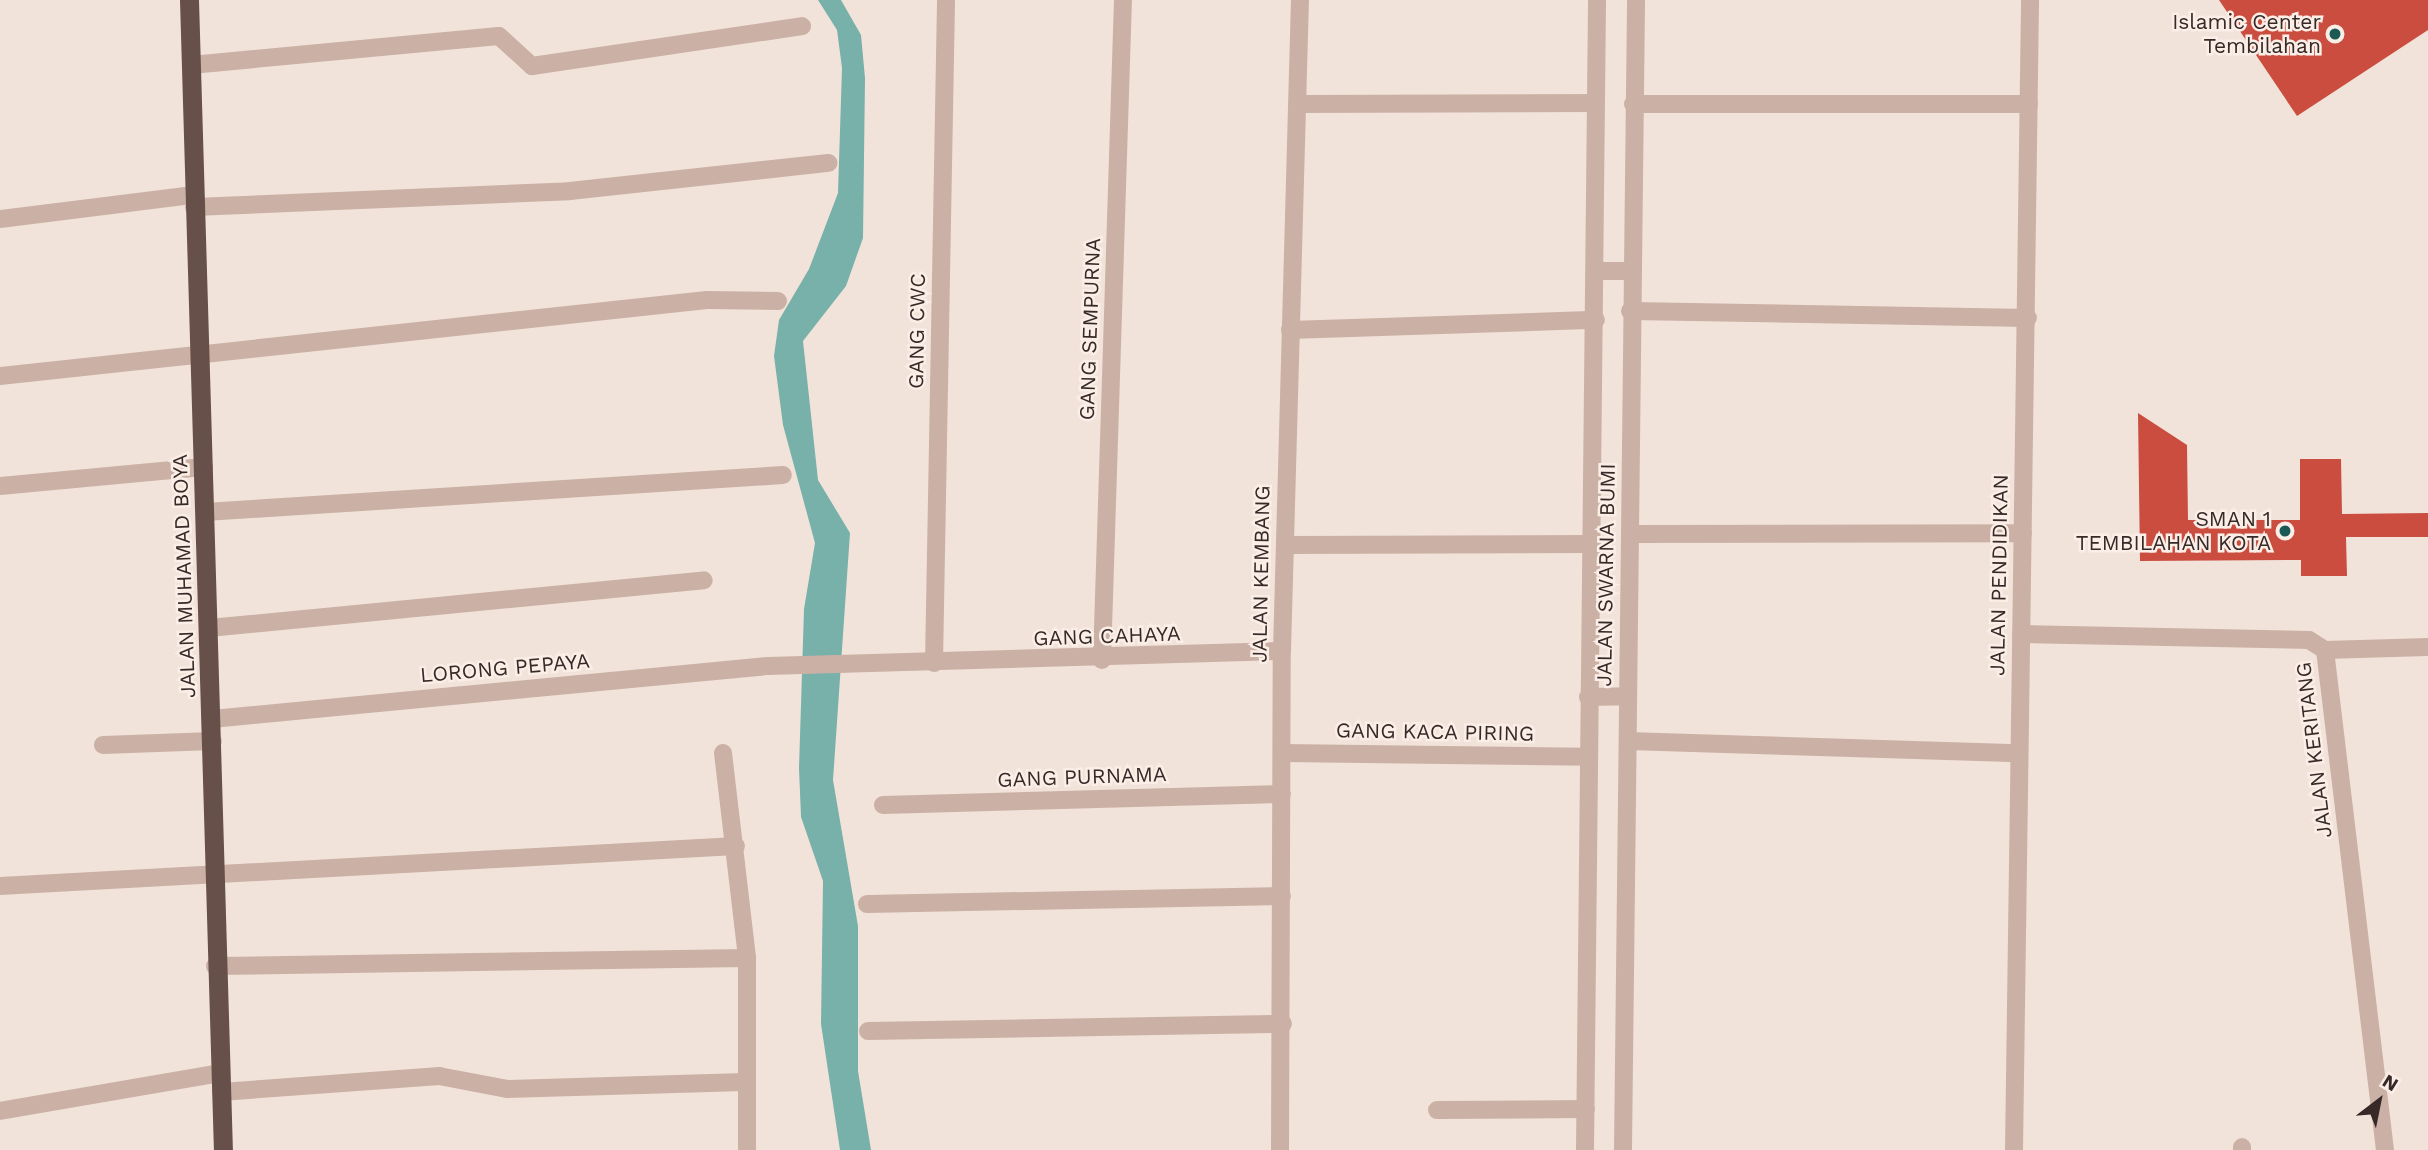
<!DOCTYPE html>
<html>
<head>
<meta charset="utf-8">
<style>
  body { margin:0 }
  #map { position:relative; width:2428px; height:1150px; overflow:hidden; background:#f2e3da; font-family:"Work Sans",sans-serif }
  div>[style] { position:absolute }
  .water>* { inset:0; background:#78b0aa }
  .building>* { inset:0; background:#ca4d40 }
  .minor>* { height:18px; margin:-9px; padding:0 9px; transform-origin:9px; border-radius:9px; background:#cbb1a5 }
  .tertiary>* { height:18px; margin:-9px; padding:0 9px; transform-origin:9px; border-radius:9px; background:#cbb1a5 }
  .trunk>* { height:19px; margin:-9.5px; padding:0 9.5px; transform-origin:9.5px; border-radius:9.5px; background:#68504a }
  .dots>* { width:19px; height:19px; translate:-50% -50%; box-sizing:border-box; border:4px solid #faeee6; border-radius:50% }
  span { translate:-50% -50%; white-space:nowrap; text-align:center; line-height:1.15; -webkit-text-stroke:5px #faeee6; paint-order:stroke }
  .poi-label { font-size:21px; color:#362927 }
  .right { translate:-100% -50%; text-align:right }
  .street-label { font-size:21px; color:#362927 }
  .north { position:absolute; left:2344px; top:1066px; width:70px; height:70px; -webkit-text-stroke:5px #faeee6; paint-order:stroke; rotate:32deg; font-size:19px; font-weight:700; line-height:28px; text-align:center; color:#362927 }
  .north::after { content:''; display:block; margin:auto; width:24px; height:32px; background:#362927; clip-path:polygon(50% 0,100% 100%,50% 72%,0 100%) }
</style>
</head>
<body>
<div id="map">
  <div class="water">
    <div style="clip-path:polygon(818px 0,841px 0,861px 35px,865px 78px,863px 238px,846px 286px,803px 341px,818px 480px,850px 533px,833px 780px,858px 926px,858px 1071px,871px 1150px,840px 1150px,821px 1024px,823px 881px,801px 817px,799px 768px,804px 609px,815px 543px,783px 425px,774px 356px,779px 320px,809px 269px,838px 193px,842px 68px,837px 30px)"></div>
  </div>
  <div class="building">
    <div style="clip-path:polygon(2219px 0,2428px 0,2428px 30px,2297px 116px)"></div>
    <div style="clip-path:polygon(2138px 413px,2187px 445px,2188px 520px,2300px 520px,2300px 459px,2341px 459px,2342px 514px,2428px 513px,2428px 537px,2346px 537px,2347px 576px,2301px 576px,2301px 560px,2140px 561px)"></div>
  </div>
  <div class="minor">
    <div style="left:191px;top:65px;width:309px;rotate:-5.4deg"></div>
    <div style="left:499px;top:36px;width:45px;rotate:42.3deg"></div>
    <div style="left:532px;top:66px;width:273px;rotate:-8.4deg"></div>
    <div style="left:1298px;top:104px;width:298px;rotate:-0.2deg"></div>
    <div style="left:1633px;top:104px;width:396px"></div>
    <div style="left:194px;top:207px;width:376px;rotate:-2.4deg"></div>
    <div style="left:570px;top:191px;width:260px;rotate:-6.2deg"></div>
    <div style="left:0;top:219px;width:195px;rotate:-7.1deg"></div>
    <div style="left:1630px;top:311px;width:398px;rotate:1deg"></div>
    <div style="left:1290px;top:330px;width:306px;rotate:-1.9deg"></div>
    <div style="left:0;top:376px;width:711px;rotate:-6.14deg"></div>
    <div style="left:707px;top:300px;width:71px;rotate:0.8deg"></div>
    <div style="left:0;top:486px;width:205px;rotate:-5.3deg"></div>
    <div style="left:205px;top:512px;width:579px;rotate:-3.66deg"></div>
    <div style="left:1630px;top:534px;width:393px;rotate:-0.1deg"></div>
    <div style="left:1285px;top:545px;width:307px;rotate:-0.2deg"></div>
    <div style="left:209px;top:628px;width:497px;rotate:-5.5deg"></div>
    <div style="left:2325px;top:650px;width:103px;rotate:-1.7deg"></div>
    <div style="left:1102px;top:660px;width:660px;rotate:-88.18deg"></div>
    <div style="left:934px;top:663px;width:663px;rotate:-88.96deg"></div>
    <div style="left:212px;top:719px;width:559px;rotate:-5.45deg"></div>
    <div style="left:768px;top:666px;width:514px;rotate:-1.67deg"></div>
    <div style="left:1628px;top:741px;width:390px;rotate:1.8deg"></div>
    <div style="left:103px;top:745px;width:110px;rotate:-2.1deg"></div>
    <div style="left:723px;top:753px;width:206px;rotate:83.3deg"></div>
    <div style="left:747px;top:958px;width:192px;rotate:90deg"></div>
    <div style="left:1282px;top:753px;width:306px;rotate:0.7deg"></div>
    <div style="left:883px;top:805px;width:399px;rotate:-1.6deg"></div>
    <div style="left:0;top:886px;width:737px;rotate:-3.11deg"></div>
    <div style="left:867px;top:904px;width:415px;rotate:-1.1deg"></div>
    <div style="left:215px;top:966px;width:532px;rotate:-0.86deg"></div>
    <div style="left:868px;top:1031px;width:415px;rotate:-1deg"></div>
    <div style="left:221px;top:1092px;width:219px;rotate:-4.2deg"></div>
    <div style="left:439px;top:1076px;width:69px;rotate:10.8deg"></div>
    <div style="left:507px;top:1089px;width:237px;rotate:-1.7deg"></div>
    <div style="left:1437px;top:1110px;width:149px;rotate:-0.4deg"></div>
    <div style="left:0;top:1111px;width:223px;rotate:-9.8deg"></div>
    <div style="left:2242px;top:1150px;width:3px;rotate:-90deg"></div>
  </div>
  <div class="tertiary">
    <div style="left:1596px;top:271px;width:35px"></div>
    <div style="left:2021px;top:634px;width:288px;rotate:1.2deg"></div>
    <div style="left:2309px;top:640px;width:19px;rotate:32deg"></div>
    <div style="left:2325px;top:650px;width:504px;rotate:83.16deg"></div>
    <div style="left:1588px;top:697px;width:39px;rotate:-1deg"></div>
    <div style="left:1280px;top:1150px;width:499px;rotate:-89.8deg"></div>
    <div style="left:1282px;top:651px;width:651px;rotate:-88.42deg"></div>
    <div style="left:1585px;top:1150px;width:1150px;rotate:-89.4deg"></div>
    <div style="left:1623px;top:1150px;width:1150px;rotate:-89.35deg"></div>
    <div style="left:2014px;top:1150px;width:1150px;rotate:-89.2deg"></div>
  </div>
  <div class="trunk">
    <div style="left:189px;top:0;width:1151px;rotate:88.31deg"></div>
  </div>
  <div class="dots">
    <div style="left:2335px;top:34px;background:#1b5954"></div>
    <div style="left:2285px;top:531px;background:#1b5954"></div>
  </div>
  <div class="poi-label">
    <span class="right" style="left:2321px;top:34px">Islamic Center<br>Tembilahan</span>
    <span class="right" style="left:2271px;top:531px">SMAN 1<br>TEMBILAHAN KOTA</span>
  </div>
  <div class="street-label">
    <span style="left:1090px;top:329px;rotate:-88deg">GANG SEMPURNA</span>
    <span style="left:917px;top:331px;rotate:-89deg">GANG CWC</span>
    <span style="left:1261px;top:574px;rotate:-89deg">JALAN KEMBANG</span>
    <span style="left:1606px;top:575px;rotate:-89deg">JALAN SWARNA BUMI</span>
    <span style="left:1999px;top:575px;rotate:-89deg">JALAN PENDIDIKAN</span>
    <span style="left:184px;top:576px;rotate:-92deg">JALAN MUHAMAD BOYA</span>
    <span style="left:1107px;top:636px;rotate:-2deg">GANG CAHAYA</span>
    <span style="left:505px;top:668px;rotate:-5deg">LORONG PEPAYA</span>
    <span style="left:1435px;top:732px;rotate:1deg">GANG KACA PIRING</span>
    <span style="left:2314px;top:750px;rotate:-97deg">JALAN KERITANG</span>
    <span style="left:1082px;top:777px;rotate:-2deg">GANG PURNAMA</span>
  </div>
  <div class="north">N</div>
</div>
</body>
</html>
